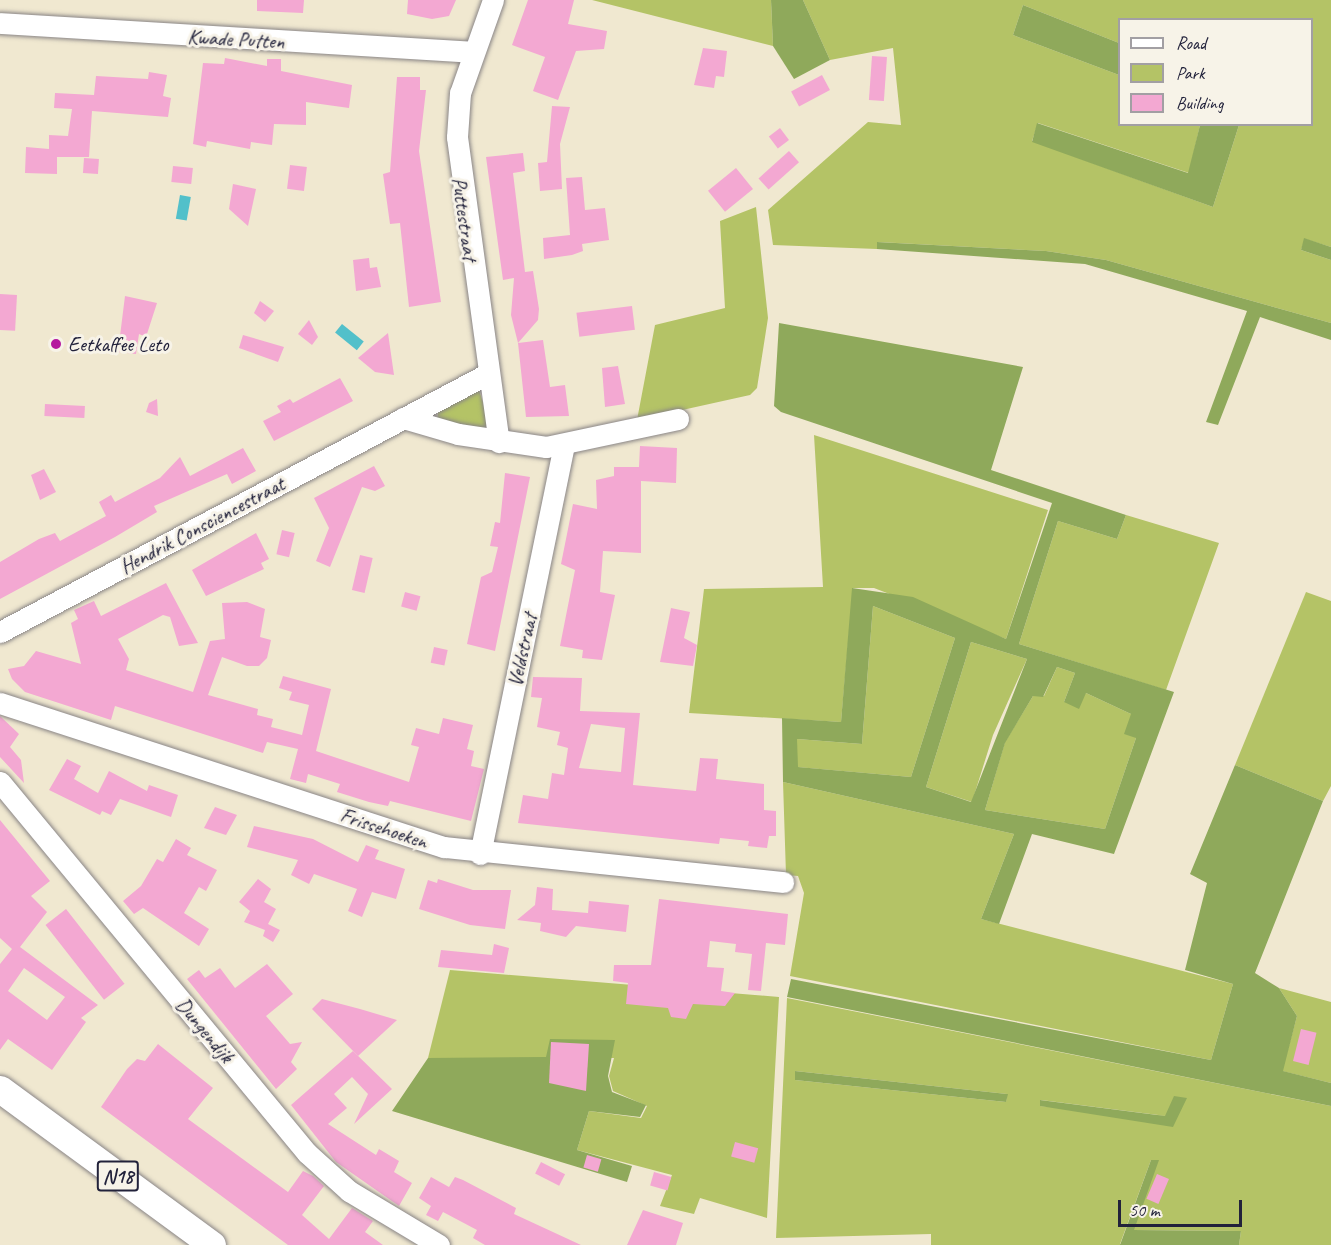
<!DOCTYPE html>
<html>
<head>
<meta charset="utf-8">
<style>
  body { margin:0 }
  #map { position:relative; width:1331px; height:1245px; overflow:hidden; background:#f0e8d0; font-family:Caveat,sans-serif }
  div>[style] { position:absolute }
  .green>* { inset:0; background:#b4c366 }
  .forest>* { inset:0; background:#8fa95b }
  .water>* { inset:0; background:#52c0ca; transform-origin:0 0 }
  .building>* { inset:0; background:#f3a8d2; transform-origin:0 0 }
  .roads { filter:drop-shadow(0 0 2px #898586) drop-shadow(0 0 2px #898586) }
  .minor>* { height:21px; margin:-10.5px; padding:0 10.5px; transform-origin:10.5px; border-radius:10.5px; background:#fff }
  .major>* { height:27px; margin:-13.5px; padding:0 13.5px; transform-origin:13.5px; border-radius:13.5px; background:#fff }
  .dots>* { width:16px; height:16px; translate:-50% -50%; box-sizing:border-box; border:3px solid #f7f3e8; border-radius:50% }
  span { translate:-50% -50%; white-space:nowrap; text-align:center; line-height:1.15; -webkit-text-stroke:6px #f7f3e8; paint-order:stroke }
  .shield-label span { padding:2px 4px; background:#f7f3e8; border:2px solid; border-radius:4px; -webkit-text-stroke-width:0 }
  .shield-label { font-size:20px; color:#22223b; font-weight:700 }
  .street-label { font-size:21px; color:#22223b }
  .poi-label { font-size:21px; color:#22223b }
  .left { translate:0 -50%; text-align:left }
  .legend { position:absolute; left:1118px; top:18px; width:195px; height:108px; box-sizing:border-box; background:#f7f3e8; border:2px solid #a29fa3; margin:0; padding:8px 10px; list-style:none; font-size:18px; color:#22223b }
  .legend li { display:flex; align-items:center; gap:12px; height:30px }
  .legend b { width:30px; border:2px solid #a29fa3 }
  .scale { position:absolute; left:1118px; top:1200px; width:124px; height:27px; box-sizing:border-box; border:3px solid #22223b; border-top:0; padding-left:8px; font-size:18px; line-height:21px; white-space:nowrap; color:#22223b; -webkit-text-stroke:4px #f7f3e8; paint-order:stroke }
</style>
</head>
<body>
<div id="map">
  <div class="green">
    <div style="clip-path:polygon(592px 0,771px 0,773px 46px)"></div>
    <div style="clip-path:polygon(evenodd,803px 0,1331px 0,1331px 247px,1305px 239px,1301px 250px,1331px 260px,1331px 323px,1106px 260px,1046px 251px,878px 242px,877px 249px,773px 245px,768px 210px,868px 122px,901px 125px,893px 48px,830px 60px,803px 0,1023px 5px,1119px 43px,1120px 20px,1312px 20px,1312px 124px,1239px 125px,1213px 207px,1032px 141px,1038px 123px,1189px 173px,1200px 125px,1120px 124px,1119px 75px,1013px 35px,1023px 5px)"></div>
    <div style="clip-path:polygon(756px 207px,768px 318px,757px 388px,750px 395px,637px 420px,655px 325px,725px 308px,720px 221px)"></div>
    <div style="clip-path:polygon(479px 390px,489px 421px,486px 431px,437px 419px,439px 409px)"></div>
    <div style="clip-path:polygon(814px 435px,1048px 510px,1006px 639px,874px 588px,853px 588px,841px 722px,689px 713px,704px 589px,823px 587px)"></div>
    <div style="clip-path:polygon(1126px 515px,1219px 543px,1166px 690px,1019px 644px,1058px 521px,1117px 539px)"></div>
    <div style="clip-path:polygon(1306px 592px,1331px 601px,1331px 786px,1323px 801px,1235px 765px)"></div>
    <div style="clip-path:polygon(873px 606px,955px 638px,911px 777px,797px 767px,797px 739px,862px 744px)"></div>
    <div style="clip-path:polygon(971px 642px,1027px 659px,993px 735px,972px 802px,926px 787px)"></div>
    <div style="clip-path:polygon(1057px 667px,1075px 673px,1064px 702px,1086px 693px,1131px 714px,1136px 738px,1105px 829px,985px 810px,1005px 742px,1033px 696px,1044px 696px)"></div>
    <div style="clip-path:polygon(783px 782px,1014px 834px,981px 919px,1233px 984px,1211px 1060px,790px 976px,804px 893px,798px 876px,786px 875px)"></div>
    <div style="clip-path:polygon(450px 970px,779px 997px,767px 1218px,700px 1198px,694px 1214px,660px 1206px,672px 1175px,577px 1150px,589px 1111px,641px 1118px,647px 1106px,613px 1091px,609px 1076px,614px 1058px,428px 1058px)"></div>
    <div style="clip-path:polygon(1279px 988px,1331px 1002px,1331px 1083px,1282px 1071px,1297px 1016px)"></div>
    <div style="clip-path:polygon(evenodd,787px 998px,1331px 1106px,1331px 1245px,1239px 1245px,1241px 1231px,1133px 1230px,1158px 1160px,1151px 1160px,1120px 1244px,1126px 1245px,931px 1245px,931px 1234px,776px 1238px,787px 998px,795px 1071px,1007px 1094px,1006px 1102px,795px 1080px,795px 1071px,787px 998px,1041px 1100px,1166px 1116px,1040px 1106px,1041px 1100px)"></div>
  </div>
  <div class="forest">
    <div style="clip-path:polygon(771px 0,803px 0,830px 60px,794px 79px,773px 46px)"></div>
    <div style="clip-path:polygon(1023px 5px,1119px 43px,1119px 75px,1013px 35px)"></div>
    <div style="clip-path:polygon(1037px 123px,1188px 173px,1200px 125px,1239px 125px,1213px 207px,1032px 142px)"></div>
    <div style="clip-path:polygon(1304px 238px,1331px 247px,1331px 260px,1301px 250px)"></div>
    <div style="clip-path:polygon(877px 242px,1046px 251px,1106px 260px,1331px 323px,1331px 340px,1260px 317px,1218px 425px,1206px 422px,1247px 311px,1085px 264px,877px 249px)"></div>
    <div style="clip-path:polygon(evenodd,779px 323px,1023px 367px,991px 470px,1126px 515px,1117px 539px,1058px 521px,1019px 644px,1174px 692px,1114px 854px,1032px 834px,999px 924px,981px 919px,1014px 834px,783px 782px,782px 718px,841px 722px,852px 588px,913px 597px,1006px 639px,1052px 503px,781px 412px,774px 406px,779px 323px,873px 606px,955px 638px,911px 777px,798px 767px,797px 739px,862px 744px,873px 606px,779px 323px,971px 642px,1027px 659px,971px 802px,926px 787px,971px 642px,779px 323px,1057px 667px,1075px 673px,1064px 702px,1079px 709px,1086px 693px,1131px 714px,1124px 734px,1136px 738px,1105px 829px,985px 810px,1005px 743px,1033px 696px,1043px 697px,1057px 667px)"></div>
    <div style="clip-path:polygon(1235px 765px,1323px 801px,1255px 973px,1279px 988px,1297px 1016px,1283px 1071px,1331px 1083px,1331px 1106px,787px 997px,791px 979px,1211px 1060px,1233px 984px,1185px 970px,1207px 883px,1190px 874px)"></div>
    <div style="clip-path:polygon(550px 1039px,615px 1040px,608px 1076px,612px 1092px,646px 1105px,640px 1117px,589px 1111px,577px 1150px,632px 1166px,627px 1182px,392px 1111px,428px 1058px,546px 1057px)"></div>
    <div style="clip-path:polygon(795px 1071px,1007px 1094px,1008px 1094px,1006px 1102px,795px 1080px)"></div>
    <div style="clip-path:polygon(1174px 1096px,1187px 1098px,1173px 1127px,1040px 1106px,1040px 1100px,1165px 1116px)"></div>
    <div style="clip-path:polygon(1151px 1160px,1159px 1160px,1134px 1230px,1241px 1231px,1239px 1245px,1120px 1245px)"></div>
  </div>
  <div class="water">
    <div style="left:180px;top:195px;width:11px;height:24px;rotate:10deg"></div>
    <div style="left:342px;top:324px;width:28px;height:11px;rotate:39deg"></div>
  </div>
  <div class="building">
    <div style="clip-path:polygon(257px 0,304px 0,303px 13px,257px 11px)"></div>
    <div style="clip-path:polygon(408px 0,456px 0,449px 16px,432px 19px,407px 14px)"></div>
    <div style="clip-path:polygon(528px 0,574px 0,568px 24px,607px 31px,604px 49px,576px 51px,558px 100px,533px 91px,545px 57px,512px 45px)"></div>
    <div style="clip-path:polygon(703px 48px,727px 51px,724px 77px,716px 76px,714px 88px,694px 85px)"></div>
    <div style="left:872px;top:56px;width:15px;height:44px;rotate:4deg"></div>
    <div style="clip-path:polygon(225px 58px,267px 66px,267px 59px,281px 59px,281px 71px,352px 85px,349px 108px,306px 102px,306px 125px,274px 124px,272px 145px,251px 142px,250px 149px,207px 141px,206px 147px,193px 144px,203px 63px,224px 64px)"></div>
    <div style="clip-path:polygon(149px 72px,167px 75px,163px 96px,171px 98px,168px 117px,92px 111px,89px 157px,57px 157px,57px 174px,25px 173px,26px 147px,49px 149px,49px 135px,68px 136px,72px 109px,54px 108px,55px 93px,94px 95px,96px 76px,148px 79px)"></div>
    <div style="left:822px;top:75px;width:17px;height:35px;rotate:62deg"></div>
    <div style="clip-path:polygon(397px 77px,420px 77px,420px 90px,426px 90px,419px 151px,441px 302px,409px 307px,400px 223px,390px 224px,383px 174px,390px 172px)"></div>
    <div style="clip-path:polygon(552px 106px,570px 107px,560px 144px,562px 189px,540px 191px,538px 163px,547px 162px)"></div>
    <div style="left:780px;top:128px;width:15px;height:14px;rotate:53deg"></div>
    <div style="left:789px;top:151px;width:15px;height:41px;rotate:48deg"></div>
    <div style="clip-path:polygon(523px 153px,525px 171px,513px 173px,525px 272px,533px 271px,539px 309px,538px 320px,518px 343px,511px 315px,514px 278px,503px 280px,486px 157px)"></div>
    <div style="left:84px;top:158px;width:15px;height:15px;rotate:4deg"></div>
    <div style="left:290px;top:165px;width:17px;height:24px;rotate:7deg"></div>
    <div style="left:173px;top:166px;width:20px;height:16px;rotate:6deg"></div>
    <div style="left:736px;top:168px;width:27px;height:36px;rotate:51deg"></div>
    <div style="clip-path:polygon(582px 177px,585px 210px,605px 208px,609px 240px,582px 244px,583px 251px,572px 255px,544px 259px,543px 238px,570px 235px,566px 178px)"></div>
    <div style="clip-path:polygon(233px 184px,256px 189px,248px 226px,229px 209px)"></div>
    <div style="clip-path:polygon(369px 258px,370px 268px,377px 267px,381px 287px,356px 291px,353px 260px)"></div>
    <div style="left:0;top:294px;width:17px;height:36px;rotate:3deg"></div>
    <div style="clip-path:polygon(125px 296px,157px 303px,146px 337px,139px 334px,136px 354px,118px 352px)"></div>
    <div style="clip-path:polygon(260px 301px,274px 311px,265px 322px,254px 313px)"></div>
    <div style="left:632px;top:306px;width:24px;height:56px;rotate:83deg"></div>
    <div style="clip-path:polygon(309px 320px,318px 337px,312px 345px,298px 334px)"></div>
    <div style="clip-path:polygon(388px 333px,394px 375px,375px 372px,358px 358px)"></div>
    <div style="clip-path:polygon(243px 335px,284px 347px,278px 362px,239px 348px)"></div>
    <div style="clip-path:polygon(543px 340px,550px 387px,565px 385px,569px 416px,526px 417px,518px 343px)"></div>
    <div style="clip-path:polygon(618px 366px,625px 404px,605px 407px,602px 368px)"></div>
    <div style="clip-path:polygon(340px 378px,353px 401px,274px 441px,263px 421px,281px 412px,277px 406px,290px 399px,293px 403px)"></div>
    <div style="clip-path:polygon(157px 399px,158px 416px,146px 412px,149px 403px)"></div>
    <div style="left:45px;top:404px;width:40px;height:12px;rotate:3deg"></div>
    <div style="clip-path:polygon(640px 446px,677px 448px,676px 483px,641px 481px,641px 553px,603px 551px,600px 592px,615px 595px,602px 660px,582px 658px,583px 650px,560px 646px,575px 570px,561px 564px,573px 504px,597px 509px,596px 480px,614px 476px,614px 467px,639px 467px)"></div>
    <div style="clip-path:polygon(243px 448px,256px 471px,232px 484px,227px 474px,154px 506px,157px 512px,115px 537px,0 599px,0 562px,39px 539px,55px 533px,60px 541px,106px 516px,99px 502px,111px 495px,115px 502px,160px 478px,180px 457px,190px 476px)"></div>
    <div style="clip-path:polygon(374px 466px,385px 486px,375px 491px,362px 487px,330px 567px,316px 561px,329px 528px,314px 498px)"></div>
    <div style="clip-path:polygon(44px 469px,56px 492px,40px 500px,31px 475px)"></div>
    <div style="clip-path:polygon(505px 473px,530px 477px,495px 651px,467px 644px,481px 577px,492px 572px,498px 547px,490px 546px,495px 522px,500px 523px)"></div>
    <div style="left:282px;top:530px;width:13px;height:25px;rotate:13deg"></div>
    <div style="clip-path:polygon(256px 533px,269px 559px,261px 563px,264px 569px,206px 596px,192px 570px)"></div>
    <div style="left:360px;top:555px;width:13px;height:36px;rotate:13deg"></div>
    <div style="clip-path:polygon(166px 583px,198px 643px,179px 646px,170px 617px,163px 615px,118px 639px,129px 659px,126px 670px,193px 692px,210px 641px,225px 639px,222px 603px,247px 602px,265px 609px,260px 637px,271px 640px,267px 658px,259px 666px,247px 666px,222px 657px,208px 695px,258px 709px,257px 715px,273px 719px,271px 727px,302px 735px,309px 705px,289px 700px,292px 692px,279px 688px,283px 676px,331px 689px,316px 751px,409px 782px,419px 747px,411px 745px,416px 728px,439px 734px,443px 718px,473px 725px,467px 749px,474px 751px,471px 766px,484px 769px,471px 821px,390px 801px,388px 806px,369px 802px,337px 792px,340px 784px,308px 774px,306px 783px,290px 779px,298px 749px,267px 742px,263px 753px,115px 706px,111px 720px,25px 692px,12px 679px,8px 669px,24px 666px,36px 651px,81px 664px,71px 623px,78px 619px,74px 610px,94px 601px,101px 616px)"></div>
    <div style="left:405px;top:592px;width:16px;height:15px;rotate:15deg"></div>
    <div style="clip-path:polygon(671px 608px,690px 612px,684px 638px,697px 645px,693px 666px,660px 662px)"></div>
    <div style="left:434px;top:647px;width:14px;height:16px;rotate:12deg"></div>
    <div style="clip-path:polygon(evenodd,533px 677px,582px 678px,580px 711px,640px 713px,633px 785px,696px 791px,700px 758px,718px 759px,716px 779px,764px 784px,764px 810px,776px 811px,776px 836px,769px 836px,767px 848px,748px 846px,749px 841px,720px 838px,719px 844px,518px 823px,523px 795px,548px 799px,552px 773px,564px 775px,568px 748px,557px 745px,560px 732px,537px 727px,542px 698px,531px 697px,533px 677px,591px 724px,625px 728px,621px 772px,579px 768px,591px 724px)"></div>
    <div style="clip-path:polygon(0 716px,19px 734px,10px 747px,21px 760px,24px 783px,0 757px)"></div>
    <div style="clip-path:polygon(67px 759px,81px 766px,74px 779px,98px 793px,109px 771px,147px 791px,149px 785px,178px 795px,171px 817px,120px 799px,111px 815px,102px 811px,100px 815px,49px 790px)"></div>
    <div style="clip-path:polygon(215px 807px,237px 815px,226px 835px,204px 828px)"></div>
    <div style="clip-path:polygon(evenodd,0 820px,50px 881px,31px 896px,47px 912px,20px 947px,98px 1005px,81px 1018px,86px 1022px,52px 1070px,8px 1039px,0 1050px,0 964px,12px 949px,0 938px,0 820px,24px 968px,65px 997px,47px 1020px,8px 991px,24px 968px)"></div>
    <div style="clip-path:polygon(254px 826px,313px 839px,358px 862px,366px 845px,379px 850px,375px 859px,405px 869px,396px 899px,372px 892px,362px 917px,348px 911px,357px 889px,314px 874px,309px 884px,291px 875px,298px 860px,247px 847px)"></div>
    <div style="clip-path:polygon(176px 839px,191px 848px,187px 855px,217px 870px,206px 891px,199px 887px,184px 913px,209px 929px,199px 946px,143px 908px,134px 914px,123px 901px,141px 886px,157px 859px,163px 862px)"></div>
    <div style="clip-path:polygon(258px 879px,271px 889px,264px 902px,276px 909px,268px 924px,280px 930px,273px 942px,263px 936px,265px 930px,244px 922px,250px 911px,239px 902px)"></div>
    <div style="clip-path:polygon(438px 879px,473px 890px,511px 890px,505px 929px,470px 925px,419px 909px,428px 880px,437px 883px)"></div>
    <div style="clip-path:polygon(537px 887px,553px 889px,552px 910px,588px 913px,589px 901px,629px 905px,626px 932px,576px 926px,566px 937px,540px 931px,541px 923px,517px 920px,535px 905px)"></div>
    <div style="clip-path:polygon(659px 899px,788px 914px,785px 945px,766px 943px,761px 991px,748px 990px,752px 954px,735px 952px,736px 944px,710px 941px,707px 967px,724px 968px,721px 991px,735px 993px,725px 1006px,693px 1004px,686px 1019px,671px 1017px,668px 1008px,626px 1004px,628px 983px,613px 981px,614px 965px,651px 965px)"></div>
    <div style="left:66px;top:909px;width:95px;height:26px;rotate:52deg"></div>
    <div style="clip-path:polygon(494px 944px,509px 948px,504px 973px,438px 967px,441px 950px,492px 955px)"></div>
    <div style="clip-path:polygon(267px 964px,293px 994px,266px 1016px,290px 1044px,302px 1042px,291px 1062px,297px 1069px,276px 1089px,187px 979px,199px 970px,205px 978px,220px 968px,235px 988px)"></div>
    <div style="clip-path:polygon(322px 999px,360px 1009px,397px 1020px,358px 1056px,312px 1009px)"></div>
    <div style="left:1301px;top:1029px;width:16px;height:33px;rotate:14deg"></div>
    <div style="clip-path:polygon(551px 1042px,589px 1044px,586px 1091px,549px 1083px)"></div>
    <div style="clip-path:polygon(158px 1044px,213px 1088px,188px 1119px,288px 1192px,303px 1171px,313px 1176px,324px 1186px,302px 1215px,329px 1239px,352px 1208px,373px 1221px,365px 1232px,383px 1245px,288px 1245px,101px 1107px,127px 1069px,137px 1059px,145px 1061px)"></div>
    <div style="clip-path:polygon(353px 1051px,392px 1089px,354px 1124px,368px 1094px,352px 1077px,334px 1094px,347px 1108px,328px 1124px,376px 1155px,379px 1149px,399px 1161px,394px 1172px,412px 1183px,399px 1206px,336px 1162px,291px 1105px)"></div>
    <div style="left:735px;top:1142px;width:24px;height:15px;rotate:15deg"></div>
    <div style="left:587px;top:1155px;width:15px;height:13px;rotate:16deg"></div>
    <div style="left:541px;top:1162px;width:27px;height:13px;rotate:27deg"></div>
    <div style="left:654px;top:1172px;width:18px;height:14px;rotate:16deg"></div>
    <div style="left:1157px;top:1174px;width:13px;height:27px;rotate:23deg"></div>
    <div style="clip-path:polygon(431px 1177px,449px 1187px,455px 1177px,463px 1180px,516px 1208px,514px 1214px,581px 1245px,485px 1245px,473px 1238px,477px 1230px,443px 1212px,438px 1221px,426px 1215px,431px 1206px,419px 1198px)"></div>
    <div style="clip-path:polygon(643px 1210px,683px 1223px,676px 1245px,627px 1245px)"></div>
  </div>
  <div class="roads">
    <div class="minor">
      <div style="left:493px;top:0;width:99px;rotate:109.5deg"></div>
      <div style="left:460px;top:93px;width:44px;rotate:93.9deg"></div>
      <div style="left:457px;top:137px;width:308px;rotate:82.2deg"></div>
      <div style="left:0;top:23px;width:474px;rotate:3.5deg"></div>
      <div style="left:403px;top:418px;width:57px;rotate:16.2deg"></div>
      <div style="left:458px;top:434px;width:89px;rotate:8.4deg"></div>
      <div style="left:546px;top:447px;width:135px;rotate:-12deg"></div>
      <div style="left:0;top:632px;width:551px;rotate:-27.91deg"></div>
      <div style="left:0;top:703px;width:467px;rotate:18deg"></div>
      <div style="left:444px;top:847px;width:341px;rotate:5.9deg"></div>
      <div style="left:0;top:782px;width:482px;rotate:50.4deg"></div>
      <div style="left:307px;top:1153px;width:57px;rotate:42.1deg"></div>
      <div style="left:349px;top:1191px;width:105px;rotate:31deg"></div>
      <div style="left:480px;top:854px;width:417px;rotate:-78.4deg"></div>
    </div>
    <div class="major">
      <div style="left:0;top:1089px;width:263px;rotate:36.3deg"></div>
    </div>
  </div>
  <div class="dots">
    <div style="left:56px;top:344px;background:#b5179e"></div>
  </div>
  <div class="shield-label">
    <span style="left:118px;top:1176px">N18</span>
  </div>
  <div class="street-label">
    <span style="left:236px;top:39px;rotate:3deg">Kwade Putten</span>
    <span style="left:465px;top:219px;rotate:82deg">Puttestraat</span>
    <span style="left:202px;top:525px;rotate:-28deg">Hendrik Consciencestraat</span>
    <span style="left:522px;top:650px;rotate:-78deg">Veldstraat</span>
    <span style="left:384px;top:828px;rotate:18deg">Frissehoeken</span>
    <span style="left:205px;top:1030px;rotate:50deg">Dungendijk</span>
  </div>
  <div class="poi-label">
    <span class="left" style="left:68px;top:344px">Eetkaffee Leto</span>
  </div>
  <ul class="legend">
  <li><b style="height:8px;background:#fff"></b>Road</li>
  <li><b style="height:16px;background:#b4c366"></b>Park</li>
  <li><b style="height:16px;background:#f3a8d2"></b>Building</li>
  </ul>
  <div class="scale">50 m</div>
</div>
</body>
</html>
